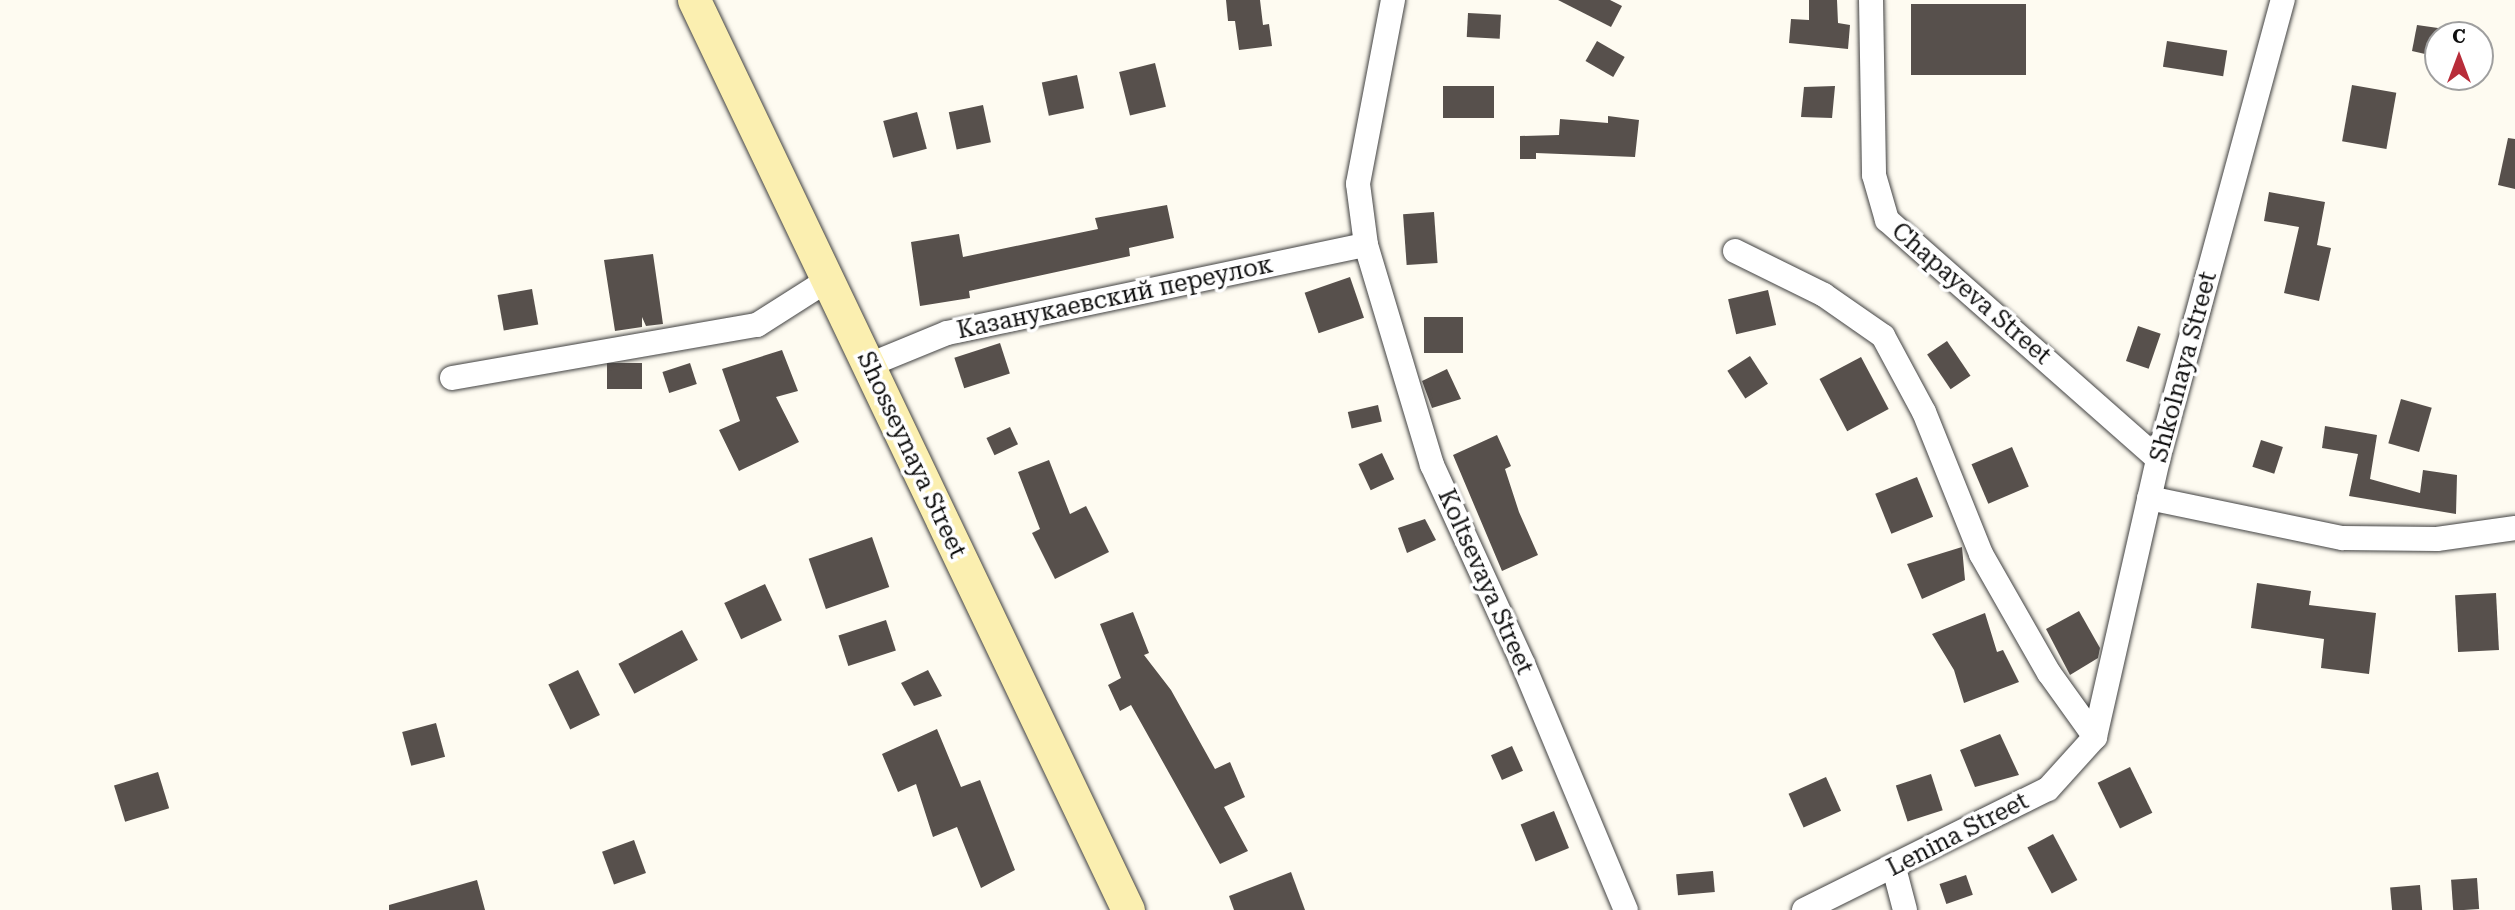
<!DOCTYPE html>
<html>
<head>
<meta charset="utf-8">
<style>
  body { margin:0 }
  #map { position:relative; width:2515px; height:910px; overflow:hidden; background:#fefbf1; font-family:"Roboto Serif",serif }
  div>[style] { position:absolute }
  .building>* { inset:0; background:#57504c; transform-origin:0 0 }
  .roads { filter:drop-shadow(0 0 2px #424242) drop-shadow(0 0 2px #424242) }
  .street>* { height:24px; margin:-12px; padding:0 12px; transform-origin:12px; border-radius:12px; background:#fff }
  .secondary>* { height:33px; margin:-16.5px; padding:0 16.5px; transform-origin:16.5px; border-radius:16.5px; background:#fbefb0 }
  span { translate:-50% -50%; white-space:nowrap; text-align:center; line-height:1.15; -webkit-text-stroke:7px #fff; paint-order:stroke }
  .street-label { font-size:24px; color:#0f0f0f }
  .north { position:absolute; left:2424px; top:21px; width:70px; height:70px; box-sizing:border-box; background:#fff; border:2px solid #9f9f9f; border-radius:50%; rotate:0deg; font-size:19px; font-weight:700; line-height:28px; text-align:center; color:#0f0f0f }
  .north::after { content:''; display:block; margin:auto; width:24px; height:32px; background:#b82d3a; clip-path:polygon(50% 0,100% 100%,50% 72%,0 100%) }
</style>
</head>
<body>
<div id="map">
  <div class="building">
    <div style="clip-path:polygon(1226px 0,1260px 0,1263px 25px,1269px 24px,1272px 46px,1239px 50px,1235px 21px,1228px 21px)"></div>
    <div style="clip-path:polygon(1558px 0,1610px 0,1622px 6px,1611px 27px)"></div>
    <div style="clip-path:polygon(1809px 0,1837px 0,1838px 23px,1850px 25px,1848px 49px,1789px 43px,1791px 19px,1809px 20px)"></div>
    <div style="left:1911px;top:4px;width:115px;height:71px"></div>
    <div style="left:1468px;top:13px;width:33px;height:24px;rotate:3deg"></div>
    <div style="clip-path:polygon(2417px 25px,2438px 28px,2438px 57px,2412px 51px)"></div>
    <div style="left:1597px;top:41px;width:32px;height:23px;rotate:30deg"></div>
    <div style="left:2167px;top:41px;width:61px;height:26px;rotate:9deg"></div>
    <div style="left:1155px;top:63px;width:45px;height:37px;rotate:76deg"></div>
    <div style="left:1077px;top:75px;width:34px;height:36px;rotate:78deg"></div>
    <div style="left:2352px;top:85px;width:45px;height:57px;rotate:10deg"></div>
    <div style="left:1443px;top:86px;width:51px;height:32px"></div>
    <div style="clip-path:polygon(1835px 86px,1832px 118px,1801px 117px,1804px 87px)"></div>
    <div style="left:983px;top:105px;width:38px;height:35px;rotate:78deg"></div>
    <div style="left:917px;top:112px;width:38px;height:35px;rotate:75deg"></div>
    <div style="clip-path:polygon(1608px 116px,1639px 120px,1635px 157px,1536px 153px,1536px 159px,1520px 159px,1520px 136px,1559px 135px,1560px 119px,1608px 123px)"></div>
    <div style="clip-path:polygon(2508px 138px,2515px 139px,2515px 189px,2498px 185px)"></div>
    <div style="clip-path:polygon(2269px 192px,2325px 202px,2317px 245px,2331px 248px,2319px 301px,2284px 293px,2299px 227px,2264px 221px)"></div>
    <div style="clip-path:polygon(1167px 205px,1174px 238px,1129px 248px,1130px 256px,969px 291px,970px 298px,920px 306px,911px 242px,959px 234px,963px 257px,1098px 229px,1095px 218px)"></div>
    <div style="left:1434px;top:212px;width:51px;height:31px;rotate:86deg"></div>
    <div style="clip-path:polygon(653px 254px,663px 324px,646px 326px,642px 317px,642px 327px,615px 331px,604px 260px)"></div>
    <div style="left:1350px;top:277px;width:43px;height:48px;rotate:71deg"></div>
    <div style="left:532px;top:289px;width:36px;height:35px;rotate:80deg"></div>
    <div style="left:1768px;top:290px;width:36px;height:41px;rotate:77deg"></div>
    <div style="left:1424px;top:317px;width:39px;height:36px"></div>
    <div style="left:2138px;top:326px;width:24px;height:37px;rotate:19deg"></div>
    <div style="left:1947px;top:341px;width:42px;height:24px;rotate:56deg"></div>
    <div style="left:1000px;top:343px;width:32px;height:48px;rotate:72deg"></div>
    <div style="clip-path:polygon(782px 350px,798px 391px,776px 397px,799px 442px,739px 471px,719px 430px,740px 421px,722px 369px)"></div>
    <div style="left:1750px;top:356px;width:33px;height:27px;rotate:57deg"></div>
    <div style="left:1861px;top:357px;width:59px;height:47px;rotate:62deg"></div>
    <div style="left:642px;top:363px;width:26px;height:35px;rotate:90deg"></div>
    <div style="left:690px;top:363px;width:22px;height:29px;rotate:72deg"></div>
    <div style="clip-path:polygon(1447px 369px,1461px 399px,1432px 408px,1422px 381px)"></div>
    <div style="left:2401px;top:399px;width:32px;height:46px;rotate:16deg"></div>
    <div style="left:1378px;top:405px;width:17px;height:31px;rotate:77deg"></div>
    <div style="clip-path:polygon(2325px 426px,2377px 435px,2370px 479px,2420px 493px,2423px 470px,2457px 475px,2456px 514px,2349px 496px,2358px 454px,2322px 448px)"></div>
    <div style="left:1010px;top:427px;width:19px;height:26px;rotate:65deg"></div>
    <div style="clip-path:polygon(1497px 435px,1511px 466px,1505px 469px,1519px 512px,1538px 555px,1502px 571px,1453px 455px)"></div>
    <div style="left:2261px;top:440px;width:23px;height:28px;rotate:18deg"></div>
    <div style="left:2012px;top:447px;width:43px;height:44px;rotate:67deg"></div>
    <div style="left:1382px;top:453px;width:29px;height:26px;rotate:65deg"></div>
    <div style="clip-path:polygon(1049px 460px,1070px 514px,1086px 506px,1109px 552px,1055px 579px,1032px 533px,1040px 529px,1018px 472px)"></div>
    <div style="left:1917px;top:477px;width:43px;height:45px;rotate:68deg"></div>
    <div style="clip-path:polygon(1425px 519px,1436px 540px,1407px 553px,1398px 528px)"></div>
    <div style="left:872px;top:537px;width:53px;height:67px;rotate:71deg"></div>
    <div style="clip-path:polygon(1962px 547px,1965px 580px,1922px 599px,1907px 564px)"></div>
    <div style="clip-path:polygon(2257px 583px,2311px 591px,2309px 605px,2376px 613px,2369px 674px,2321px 668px,2324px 639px,2251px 628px)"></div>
    <div style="left:765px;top:584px;width:40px;height:45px;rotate:65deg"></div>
    <div style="left:2496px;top:593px;width:57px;height:41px;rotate:87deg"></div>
    <div style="clip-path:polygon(2079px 611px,2100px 648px,2098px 658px,2070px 675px,2046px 629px)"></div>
    <div style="clip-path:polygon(1133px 612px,1149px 653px,1144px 655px,1171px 690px,1215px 769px,1230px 762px,1245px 797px,1224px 807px,1248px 851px,1220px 864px,1131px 705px,1120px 711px,1108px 685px,1121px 678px,1100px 624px)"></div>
    <div style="clip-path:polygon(1985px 613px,1997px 652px,2003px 650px,2019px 682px,1964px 703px,1954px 670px,1932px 634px)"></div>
    <div style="left:886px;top:620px;width:32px;height:50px;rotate:72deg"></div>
    <div style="left:682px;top:630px;width:34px;height:72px;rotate:62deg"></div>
    <div style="left:578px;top:670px;width:50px;height:33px;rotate:64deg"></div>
    <div style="clip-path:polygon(928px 670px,942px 696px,914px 706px,901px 683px)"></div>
    <div style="left:436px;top:723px;width:35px;height:35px;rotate:75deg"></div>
    <div style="clip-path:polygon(937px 729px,961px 787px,980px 780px,1015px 870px,981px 888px,957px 827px,933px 837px,916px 784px,898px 792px,882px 754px)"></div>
    <div style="clip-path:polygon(2000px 734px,2019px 775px,1975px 787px,1960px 750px)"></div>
    <div style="left:1512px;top:746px;width:27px;height:23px;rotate:66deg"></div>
    <div style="left:2130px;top:767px;width:51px;height:36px;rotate:64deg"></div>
    <div style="left:158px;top:772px;width:38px;height:46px;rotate:73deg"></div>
    <div style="left:1931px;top:774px;width:38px;height:37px;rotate:72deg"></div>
    <div style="left:1826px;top:777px;width:37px;height:41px;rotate:66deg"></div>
    <div style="left:1554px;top:811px;width:40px;height:36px;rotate:68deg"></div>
    <div style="left:2053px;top:834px;width:52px;height:29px;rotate:62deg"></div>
    <div style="left:634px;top:840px;width:35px;height:34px;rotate:70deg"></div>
    <div style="left:1713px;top:871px;width:21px;height:37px;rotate:85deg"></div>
    <div style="clip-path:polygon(1291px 872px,1305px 910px,1234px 910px,1229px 896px)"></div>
    <div style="left:1966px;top:875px;width:21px;height:28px;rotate:71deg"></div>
    <div style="left:2477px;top:878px;width:31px;height:26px;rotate:86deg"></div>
    <div style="clip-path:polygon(477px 880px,485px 910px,389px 910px,389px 905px)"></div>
    <div style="left:2420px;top:885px;width:25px;height:30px;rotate:85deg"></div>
  </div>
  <div class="roads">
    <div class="street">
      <div style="left:1393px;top:0;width:187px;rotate:100.8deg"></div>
      <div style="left:1358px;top:184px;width:62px;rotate:82.5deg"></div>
      <div style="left:1366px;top:245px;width:230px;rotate:73.3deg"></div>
      <div style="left:1432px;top:465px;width:219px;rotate:65.4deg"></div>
      <div style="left:1523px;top:664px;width:267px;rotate:67.3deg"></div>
      <div style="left:1871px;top:0;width:175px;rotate:89deg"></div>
      <div style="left:1874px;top:175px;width:47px;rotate:73.9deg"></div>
      <div style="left:1887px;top:220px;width:361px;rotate:41.4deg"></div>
      <div style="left:1735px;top:251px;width:99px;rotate:26.3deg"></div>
      <div style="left:1824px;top:295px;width:72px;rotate:34.8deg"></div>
      <div style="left:1883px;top:336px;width:86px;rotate:61.7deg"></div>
      <div style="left:1924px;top:412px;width:153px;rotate:68.1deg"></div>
      <div style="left:1981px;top:554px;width:137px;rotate:60.3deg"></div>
      <div style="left:2049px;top:673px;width:79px;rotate:54.3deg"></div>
      <div style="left:869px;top:365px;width:84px;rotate:-22.3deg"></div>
      <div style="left:947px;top:333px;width:428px;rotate:-11.9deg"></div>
      <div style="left:452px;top:378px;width:310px;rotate:-9.9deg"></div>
      <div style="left:757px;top:325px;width:84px;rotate:-32.4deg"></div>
      <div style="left:2149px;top:498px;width:198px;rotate:11.7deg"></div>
      <div style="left:2343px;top:538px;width:94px;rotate:0.6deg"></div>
      <div style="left:2437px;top:539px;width:79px;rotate:-8deg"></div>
      <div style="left:1894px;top:868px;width:43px;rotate:75.3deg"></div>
      <div style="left:1804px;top:910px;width:272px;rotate:-26.4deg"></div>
      <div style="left:2048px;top:789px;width:70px;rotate:-47.9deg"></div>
      <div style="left:2095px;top:737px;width:285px;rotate:-77.2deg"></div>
      <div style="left:2158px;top:459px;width:476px;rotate:-74.8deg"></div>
    </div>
    <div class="secondary">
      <div style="left:694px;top:0;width:1008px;rotate:64.5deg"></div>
    </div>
  </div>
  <div class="street-label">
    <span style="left:1971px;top:294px;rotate:41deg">Chapayeva Street</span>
    <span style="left:1115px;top:298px;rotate:-12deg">Казанукаевский переулок</span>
    <span style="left:2184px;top:367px;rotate:-75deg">Shkolnaya Street</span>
    <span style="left:911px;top:455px;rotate:65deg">Shosseynaya Street</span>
    <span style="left:1485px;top:582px;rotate:66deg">Koltsevaya Street</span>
    <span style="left:1958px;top:835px;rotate:-27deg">Lenina Street</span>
  </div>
  <div class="north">С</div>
</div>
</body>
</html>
